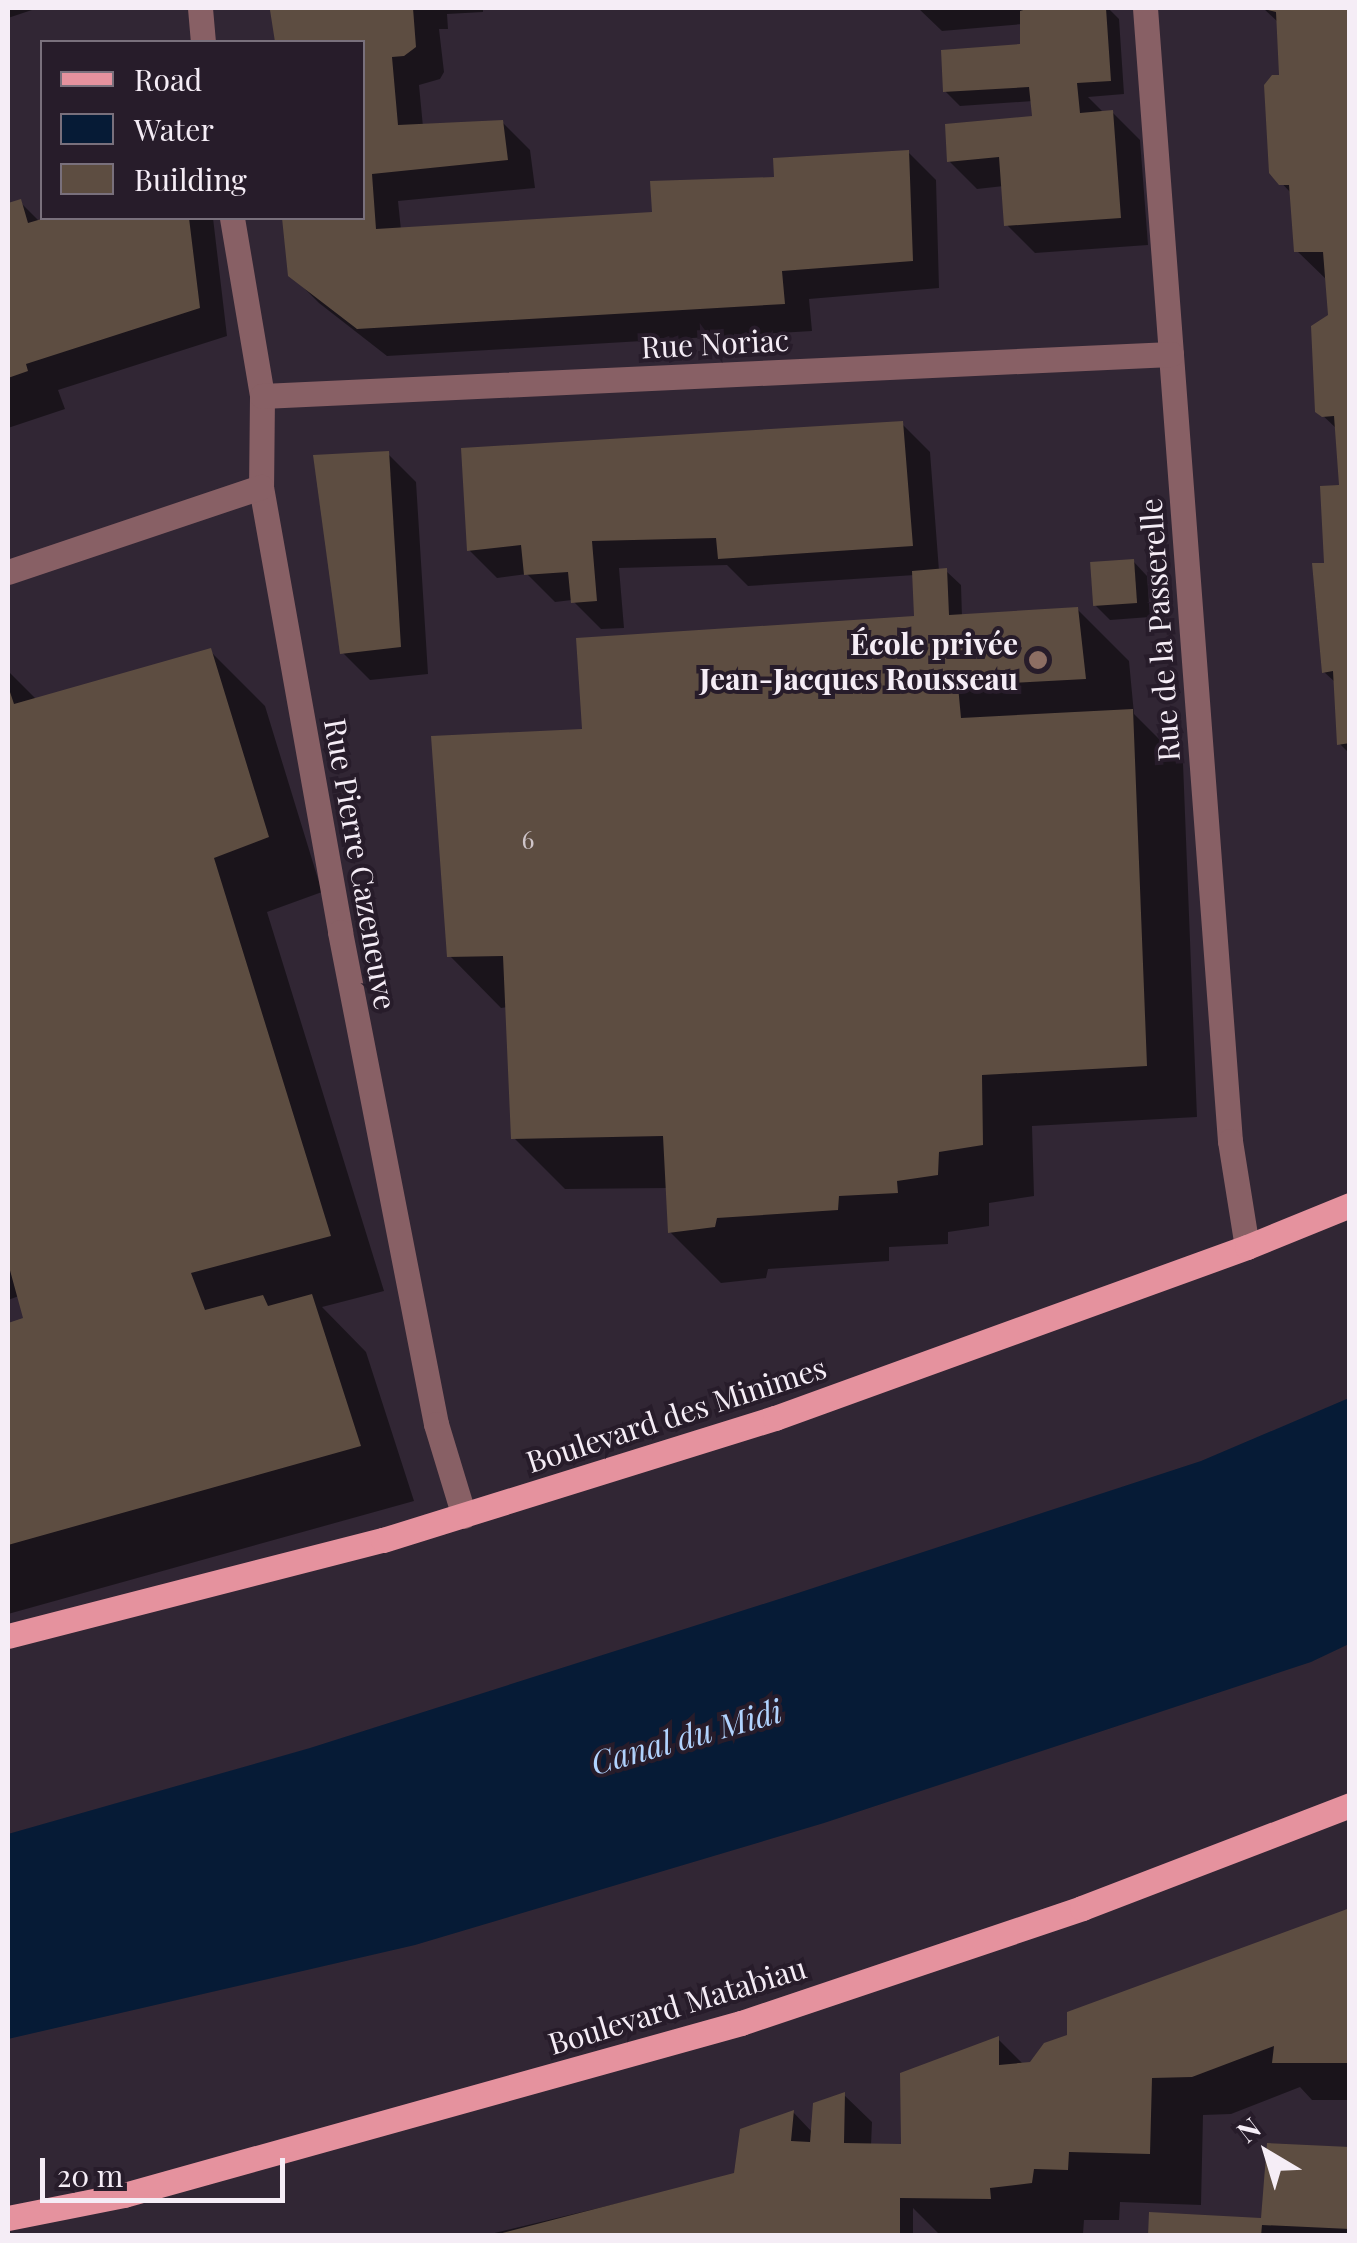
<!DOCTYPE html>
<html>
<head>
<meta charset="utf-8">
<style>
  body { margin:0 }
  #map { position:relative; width:1357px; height:2243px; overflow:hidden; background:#312634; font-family:"Playfair Display",serif }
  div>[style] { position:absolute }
  .water>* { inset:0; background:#061b36 }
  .shadow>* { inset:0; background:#0007 }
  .building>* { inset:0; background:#5d4d41; transform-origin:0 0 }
  .minor>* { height:25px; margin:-12.5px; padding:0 12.5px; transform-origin:12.5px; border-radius:12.5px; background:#886065 }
  .primary>* { height:25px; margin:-12.5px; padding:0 12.5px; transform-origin:12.5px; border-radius:12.5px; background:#e5929e }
  .dots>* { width:28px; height:28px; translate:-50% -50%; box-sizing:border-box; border:5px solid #271c2a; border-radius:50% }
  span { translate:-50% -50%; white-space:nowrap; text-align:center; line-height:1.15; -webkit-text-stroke:8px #271c2a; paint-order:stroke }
  .number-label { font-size:25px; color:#cfc5c9 }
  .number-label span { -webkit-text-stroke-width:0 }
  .street-label { font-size:30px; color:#f5edf6 }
  .poi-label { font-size:30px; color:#f5edf6; font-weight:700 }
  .right { translate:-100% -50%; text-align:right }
  .water-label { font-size:32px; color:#b1d3fe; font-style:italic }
  .frame { position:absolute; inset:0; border:10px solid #f5edf6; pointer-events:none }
  .legend { position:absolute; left:40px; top:40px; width:325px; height:180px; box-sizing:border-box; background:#271c2a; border:2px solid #79707c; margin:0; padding:12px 18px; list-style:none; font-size:30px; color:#f5edf6 }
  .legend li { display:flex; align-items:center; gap:20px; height:50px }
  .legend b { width:50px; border:2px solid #79707c }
  .north { position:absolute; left:1217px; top:2103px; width:100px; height:100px; -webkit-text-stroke:8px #271c2a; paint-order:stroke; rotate:322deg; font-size:28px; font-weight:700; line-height:40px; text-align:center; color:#f5edf6 }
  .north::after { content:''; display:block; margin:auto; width:35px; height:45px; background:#f5edf6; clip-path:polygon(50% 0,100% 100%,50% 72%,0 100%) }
  .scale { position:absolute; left:40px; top:2158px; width:245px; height:45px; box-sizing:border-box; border:5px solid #f5edf6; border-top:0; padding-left:12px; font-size:30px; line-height:35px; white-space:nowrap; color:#f5edf6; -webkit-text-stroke:8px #271c2a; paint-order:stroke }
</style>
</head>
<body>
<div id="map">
  <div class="water">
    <div style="clip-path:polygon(1349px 1398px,1349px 1644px,1311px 1662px,824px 1823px,415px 1945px,8px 2039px,8px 1834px,310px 1748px,798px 1593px,1201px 1461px)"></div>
  </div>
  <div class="shadow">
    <div style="clip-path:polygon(8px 8px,38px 8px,8px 18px)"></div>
    <div style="clip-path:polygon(291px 8px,483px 8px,483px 12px,447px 14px,448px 29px,439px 29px,444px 72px,440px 79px,419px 85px,423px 127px,502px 122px,530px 150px,535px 188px,398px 201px,401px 230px,655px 215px,777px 180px,908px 152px,936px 180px,939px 288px,809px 299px,812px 331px,387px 356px,319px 303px,290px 274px,284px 218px,362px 218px,362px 42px,278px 42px,273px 12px,291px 11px)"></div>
    <div style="clip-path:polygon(918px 8px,1108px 8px,1119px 19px,1124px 94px,1088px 97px,1104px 113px,1112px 112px,1140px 140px,1148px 245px,1035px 253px,1007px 225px,1004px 186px,977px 189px,949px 161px,1034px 119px,1033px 101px,960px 106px,945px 91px,1023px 46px,1023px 24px,942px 31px)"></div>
    <div style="clip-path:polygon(1263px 8px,1350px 8px,1350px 754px,1339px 743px,1335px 682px,1324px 672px,1328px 570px,1345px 487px,1338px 430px,1318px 411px,1313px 327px,1330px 318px,1328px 281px,1297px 251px,1292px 194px,1271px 172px,1283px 82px,1279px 23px)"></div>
    <div style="clip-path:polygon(20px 202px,40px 222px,54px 218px,213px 218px,227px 336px,58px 390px,65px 409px,8px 428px,8px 206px)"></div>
    <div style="clip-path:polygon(902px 424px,930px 452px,939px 571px,946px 571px,961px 585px,962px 617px,1078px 610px,1129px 661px,1134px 714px,1183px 763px,1197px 1117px,1032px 1126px,1034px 1196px,989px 1203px,989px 1226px,948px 1232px,948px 1244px,889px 1247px,889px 1261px,768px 1269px,766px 1278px,721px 1283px,670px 1232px,668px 1188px,565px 1189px,514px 1138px,508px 1007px,501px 1008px,450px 956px,588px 732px,921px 619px,915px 575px,748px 586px,727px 565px,619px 568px,624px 628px,601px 629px,572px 600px,555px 602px,527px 574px,497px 578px,469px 550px)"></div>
    <div style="clip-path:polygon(388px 454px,416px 482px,428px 674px,370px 680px,342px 652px)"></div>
    <div style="clip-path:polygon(1133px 561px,1147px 576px,1150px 617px,1110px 620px,1095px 605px)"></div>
    <div style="clip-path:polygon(210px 651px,265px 706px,322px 892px,267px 912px,384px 1291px,322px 1307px,366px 1352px,414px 1501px,8px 1614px,8px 1325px,26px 1319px,19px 1296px,8px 1300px,8px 671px,37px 700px)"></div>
    <div style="clip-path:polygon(1350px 1911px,1350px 2100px,1312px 2100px,1300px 2087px,1231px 2114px,1203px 2115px,1201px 2205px,1120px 2202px,1119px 2220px,1084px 2220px,1083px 2234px,1066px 2236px,941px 2236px,913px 2208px,913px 2236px,482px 2236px,736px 2175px,793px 2112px,813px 2133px,844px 2095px,872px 2122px,871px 2146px,903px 2146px,998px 2039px,1024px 2065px,1031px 2064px)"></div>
    <div style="clip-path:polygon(1350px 2150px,1350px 2236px,1151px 2236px,1264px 2221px)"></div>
  </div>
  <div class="building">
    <div style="clip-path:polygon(288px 8px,413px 8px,416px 47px,404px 56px,392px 57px,398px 125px,503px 120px,508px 160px,372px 174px,376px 229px,652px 212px,650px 181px,774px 177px,773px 158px,909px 150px,913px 261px,782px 271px,785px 304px,357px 329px,288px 276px,282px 218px,362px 218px,362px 42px,275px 42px,270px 10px)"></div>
    <div style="clip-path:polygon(1030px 8px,1106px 8px,1111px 81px,1077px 83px,1080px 113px,1113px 110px,1121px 218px,1004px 226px,999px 157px,947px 162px,945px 124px,1032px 116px,1029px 87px,943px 92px,941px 50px,1020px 44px,1020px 11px)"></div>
    <div style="clip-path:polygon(1260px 8px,1350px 8px,1350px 743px,1337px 745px,1333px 671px,1322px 673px,1312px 563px,1324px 563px,1320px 486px,1339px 485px,1334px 416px,1322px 417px,1315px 412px,1311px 326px,1328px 315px,1323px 252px,1294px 252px,1289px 185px,1279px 185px,1269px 173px,1264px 85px,1272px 75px,1279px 75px,1276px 12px)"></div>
    <div style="clip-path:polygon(21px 199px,28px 223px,45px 218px,189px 218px,200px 308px,26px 364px,28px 371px,8px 378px,8px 203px)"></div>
    <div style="clip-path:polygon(903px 421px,913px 546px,718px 559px,716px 538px,592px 541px,597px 601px,571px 603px,568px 572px,524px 575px,521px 545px,467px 551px,461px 448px)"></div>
    <div style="clip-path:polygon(389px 451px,401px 647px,340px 654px,313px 455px)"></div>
    <div style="left:1134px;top:559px;width:44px;height:44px;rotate:86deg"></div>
    <div style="clip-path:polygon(947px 568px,949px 615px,1078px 607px,1086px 679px,958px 686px,961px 718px,1133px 709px,1147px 1066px,982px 1075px,983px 1145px,939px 1152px,938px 1175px,897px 1181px,898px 1193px,839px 1196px,838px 1210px,717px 1218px,715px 1227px,668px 1233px,663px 1136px,511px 1139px,503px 956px,447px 957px,431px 736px,582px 729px,576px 638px,914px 616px,912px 571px)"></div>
    <div style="clip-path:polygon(211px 648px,269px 837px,214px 858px,331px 1236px,191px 1273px,205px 1310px,263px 1295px,268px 1306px,312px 1294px,361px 1446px,8px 1545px,8px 1323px,23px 1318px,8px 1263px,8px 686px,14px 704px)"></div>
    <div style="clip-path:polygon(1350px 1908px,1350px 2063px,1272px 2063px,1274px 2046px,1192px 2077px,1152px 2078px,1150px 2154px,1069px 2152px,1068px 2170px,1034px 2169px,1032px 2183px,990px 2188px,991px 2199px,900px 2198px,900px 2236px,491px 2236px,734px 2173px,740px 2129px,794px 2110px,791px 2141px,810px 2142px,813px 2103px,845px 2092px,844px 2143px,901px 2144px,900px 2073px,999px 2036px,999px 2065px,1030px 2062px,1044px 2043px,1067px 2035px,1067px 2012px)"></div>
    <div style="clip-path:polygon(1267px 2143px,1350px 2147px,1350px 2229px,1262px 2225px,1261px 2236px,1148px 2236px,1149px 2212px,1261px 2218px)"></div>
  </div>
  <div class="minor">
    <div style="left:200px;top:8px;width:34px;rotate:85deg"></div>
    <div style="left:1145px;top:8px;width:1136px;rotate:85.71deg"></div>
    <div style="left:1230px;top:1141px;width:107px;rotate:80.9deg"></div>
    <div style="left:232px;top:218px;width:181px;rotate:80.4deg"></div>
    <div style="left:262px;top:396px;width:91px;rotate:90.6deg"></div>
    <div style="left:261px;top:487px;width:452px;rotate:79.9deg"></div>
    <div style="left:340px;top:932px;width:501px;rotate:78.96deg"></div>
    <div style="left:436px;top:1424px;width:96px;rotate:73.1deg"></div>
    <div style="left:262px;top:396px;width:910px;rotate:-2.65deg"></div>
    <div style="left:8px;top:572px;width:267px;rotate:-18.6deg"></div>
  </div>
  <div class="primary">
    <div style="left:8px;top:1636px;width:387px;rotate:-14.4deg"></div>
    <div style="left:383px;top:1540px;width:411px;rotate:-17.3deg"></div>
    <div style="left:775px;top:1418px;width:502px;rotate:-19.91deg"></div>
    <div style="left:1247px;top:1247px;width:111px;rotate:-22.2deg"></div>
    <div style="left:8px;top:2218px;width:118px;rotate:-11.2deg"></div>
    <div style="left:124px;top:2195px;width:641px;rotate:-15.58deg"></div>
    <div style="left:741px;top:2023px;width:360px;rotate:-18.6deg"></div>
    <div style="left:1082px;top:1908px;width:287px;rotate:-21deg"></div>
  </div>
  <div class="dots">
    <div style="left:1038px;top:660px;background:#8d6e63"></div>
  </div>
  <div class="number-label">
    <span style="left:528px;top:839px">6</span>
  </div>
  <div class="street-label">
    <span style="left:715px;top:343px;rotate:-3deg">Rue Noriac</span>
    <span style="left:1159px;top:630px;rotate:-94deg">Rue de la Passerelle</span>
    <span style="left:361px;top:864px;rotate:80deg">Rue Pierre Cazeneuve</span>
    <span style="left:676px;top:1414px;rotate:-18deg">Boulevard des Minimes</span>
    <span style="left:677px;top:2005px;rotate:-17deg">Boulevard Matabiau</span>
  </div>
  <div class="poi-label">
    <span class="right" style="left:1018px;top:660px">École privée<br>Jean-Jacques Rousseau</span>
  </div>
  <div class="water-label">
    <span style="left:686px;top:1736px;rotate:-16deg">Canal du Midi</span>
  </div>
  <div class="frame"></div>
  <ul class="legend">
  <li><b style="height:12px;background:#e5929e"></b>Road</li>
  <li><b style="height:28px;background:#061b36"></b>Water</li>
  <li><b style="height:28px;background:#5d4d41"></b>Building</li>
  </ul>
  <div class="north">N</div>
  <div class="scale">20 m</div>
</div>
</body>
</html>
